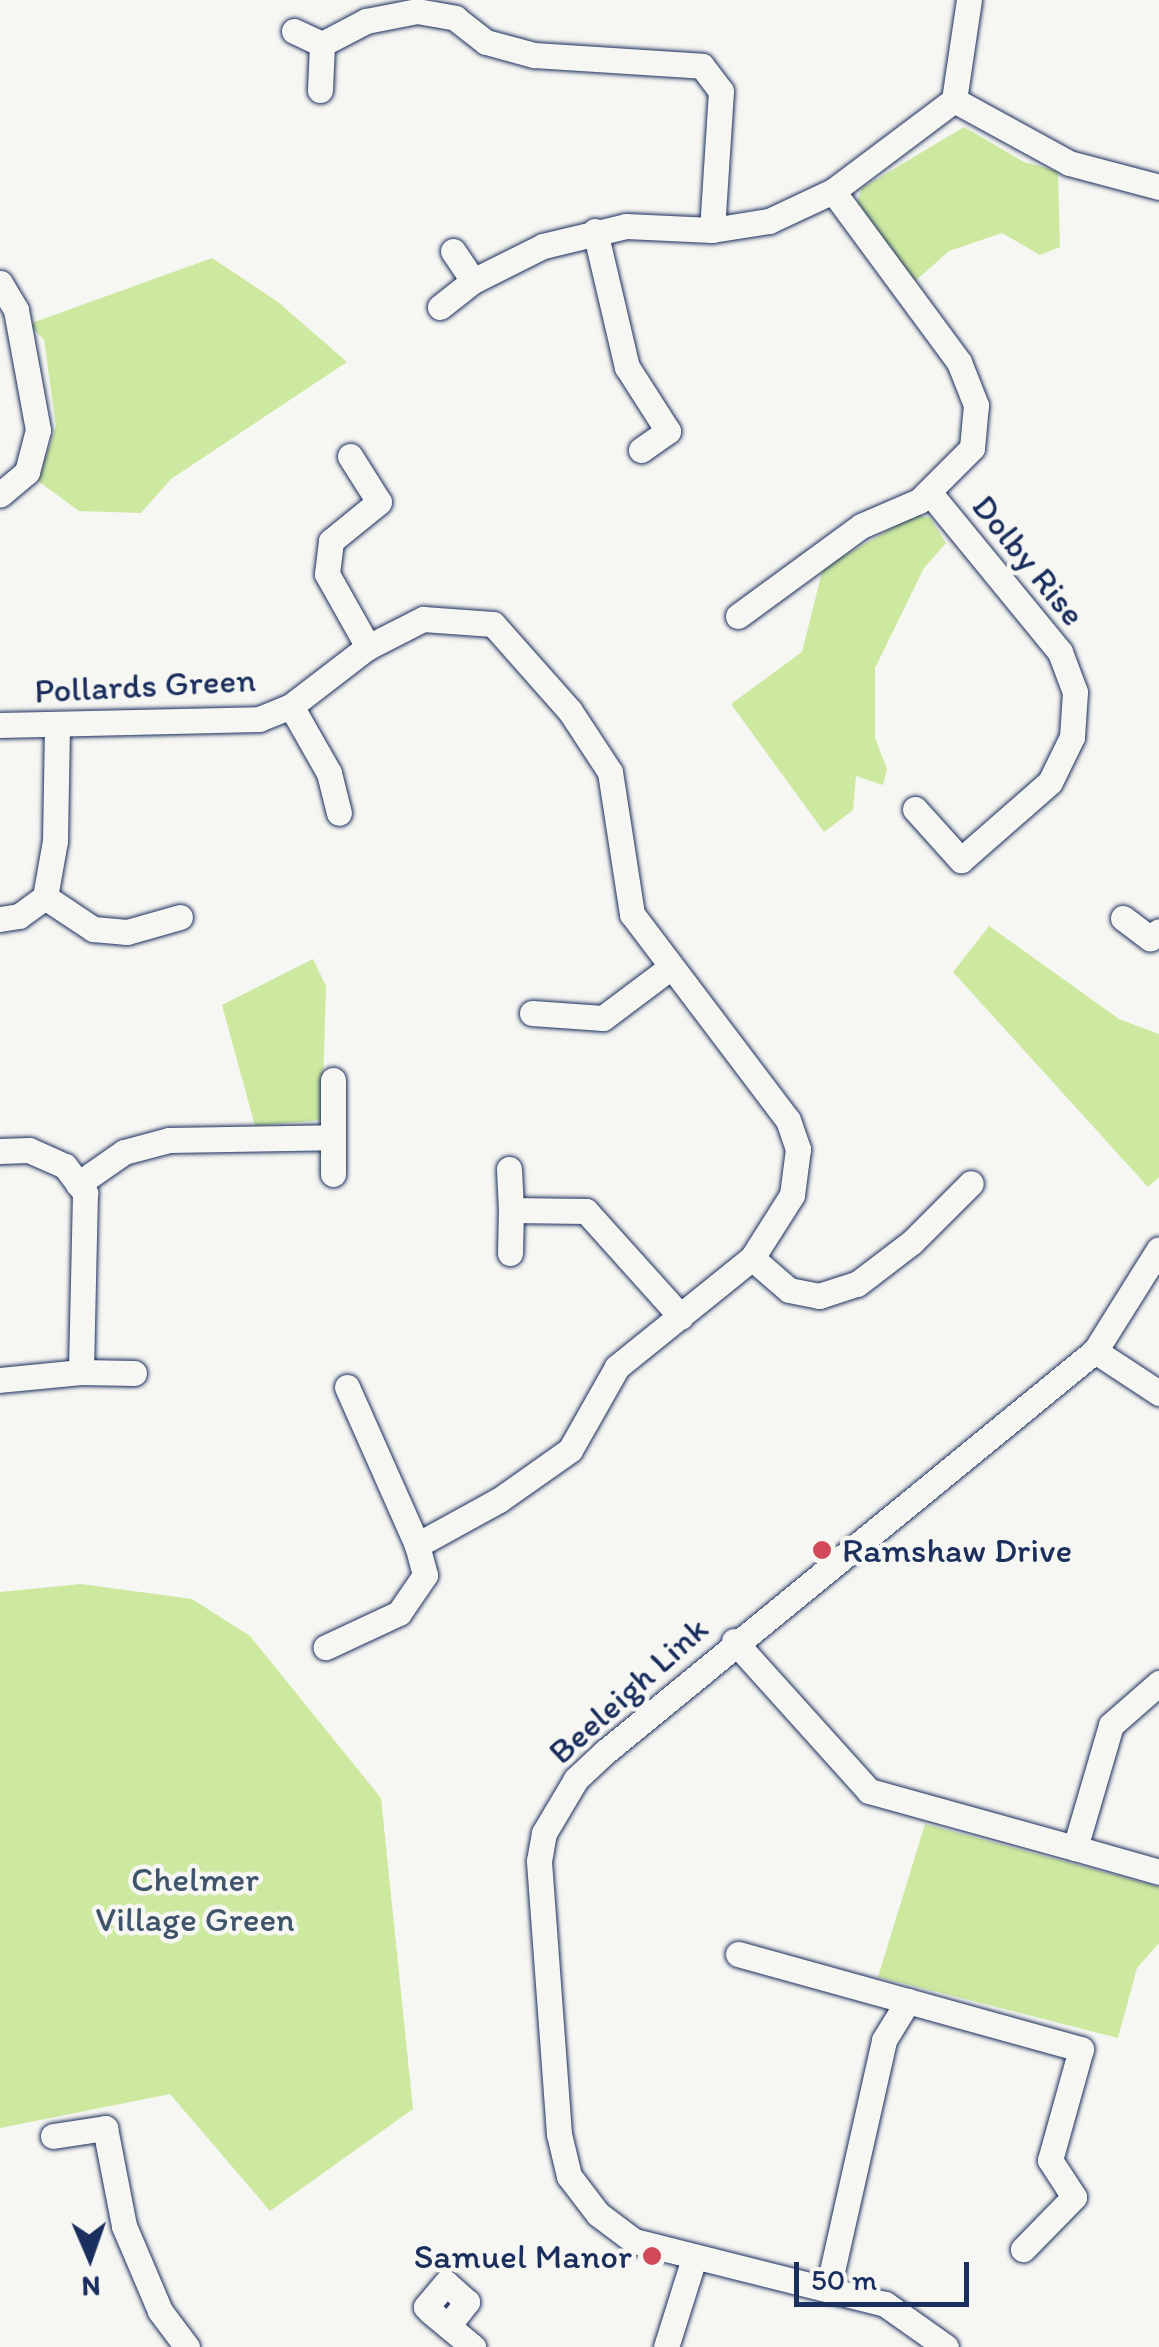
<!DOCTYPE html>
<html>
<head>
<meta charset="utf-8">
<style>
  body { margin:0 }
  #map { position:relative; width:1159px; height:2347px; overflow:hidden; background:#f6f6f2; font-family:Itim,sans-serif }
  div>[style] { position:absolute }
  .green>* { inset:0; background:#cde9a0 }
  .roads { filter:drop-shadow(0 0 2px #1b2f5e) drop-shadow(0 0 2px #1b2f5e) }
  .minor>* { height:25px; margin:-12.5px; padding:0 12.5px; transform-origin:12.5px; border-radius:12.5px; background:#f6f6f2 }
  .dots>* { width:28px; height:28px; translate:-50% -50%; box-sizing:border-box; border:5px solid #f6f6f2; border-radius:50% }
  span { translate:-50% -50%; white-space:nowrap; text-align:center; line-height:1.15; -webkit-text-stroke:9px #f6f6f2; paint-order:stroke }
  .street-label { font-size:35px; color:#1b2f5e }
  .poi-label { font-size:35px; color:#1b2f5e }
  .left { translate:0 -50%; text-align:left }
  .right { translate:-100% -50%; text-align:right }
  .park-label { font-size:35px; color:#3f546b }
  .north { position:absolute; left:40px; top:2207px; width:100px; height:100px; -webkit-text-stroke:8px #f6f6f2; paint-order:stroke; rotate:178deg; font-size:28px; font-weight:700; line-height:40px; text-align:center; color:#1b2f5e }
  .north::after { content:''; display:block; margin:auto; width:35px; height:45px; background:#1b2f5e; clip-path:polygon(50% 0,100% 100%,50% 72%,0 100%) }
  .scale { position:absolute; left:794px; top:2262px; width:175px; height:45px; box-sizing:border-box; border:5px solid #1b2f5e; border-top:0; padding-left:12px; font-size:30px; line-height:35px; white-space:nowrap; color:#1b2f5e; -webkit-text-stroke:8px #f6f6f2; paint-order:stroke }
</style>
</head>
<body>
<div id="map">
  <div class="green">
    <div style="clip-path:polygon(964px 127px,1024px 162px,1058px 171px,1060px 247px,1040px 255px,1002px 233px,949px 251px,912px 284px,857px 202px,862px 188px)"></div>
    <div style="clip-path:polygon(212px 258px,278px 302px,347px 362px,171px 479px,141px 513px,79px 511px,38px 481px,56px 426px,44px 340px,29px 324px)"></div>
    <div style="clip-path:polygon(915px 515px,930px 518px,946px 543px,924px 568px,875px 668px,875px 738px,887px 769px,883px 785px,856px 776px,853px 810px,824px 832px,731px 704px,802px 652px,823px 568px)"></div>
    <div style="clip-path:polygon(989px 926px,1119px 1019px,1159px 1034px,1159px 1177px,1148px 1187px,953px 972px)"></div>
    <div style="clip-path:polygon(313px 959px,326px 986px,322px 1120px,255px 1126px,222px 1005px)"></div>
    <div style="clip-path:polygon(81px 1584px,192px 1599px,250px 1636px,381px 1798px,413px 2109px,270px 2211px,170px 2094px,0 2128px,0 1592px)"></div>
    <div style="clip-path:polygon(925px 1824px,1159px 1887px,1159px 1943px,1137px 1968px,1118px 2038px,878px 1977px)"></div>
  </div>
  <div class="roads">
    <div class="minor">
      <div style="left:294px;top:31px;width:31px;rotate:25deg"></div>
      <div style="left:320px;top:90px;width:46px;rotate:-87.5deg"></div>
      <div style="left:322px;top:44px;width:50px;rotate:-27.6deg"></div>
      <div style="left:366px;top:21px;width:52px;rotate:-11.1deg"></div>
      <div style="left:417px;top:11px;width:39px;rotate:10deg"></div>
      <div style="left:455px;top:18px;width:39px;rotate:38deg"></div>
      <div style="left:486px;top:42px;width:50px;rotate:15.2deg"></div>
      <div style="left:534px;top:55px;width:168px;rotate:3.7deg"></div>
      <div style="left:702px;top:66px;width:31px;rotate:53deg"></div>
      <div style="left:721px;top:91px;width:139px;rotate:93.7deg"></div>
      <div style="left:954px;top:100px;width:131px;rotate:28.7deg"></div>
      <div style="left:1069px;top:163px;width:93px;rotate:14.9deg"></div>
      <div style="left:595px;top:231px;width:140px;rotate:76.8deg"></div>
      <div style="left:627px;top:367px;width:76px;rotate:57.4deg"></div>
      <div style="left:668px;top:431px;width:33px;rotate:145deg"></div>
      <div style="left:453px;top:251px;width:36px;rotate:56deg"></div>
      <div style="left:0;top:283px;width:31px;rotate:59deg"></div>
      <div style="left:16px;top:310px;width:122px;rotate:79.6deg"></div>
      <div style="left:38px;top:430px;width:43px;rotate:104.7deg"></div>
      <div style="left:27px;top:472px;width:35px;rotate:140deg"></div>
      <div style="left:440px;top:307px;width:42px;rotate:-38.2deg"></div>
      <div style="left:473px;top:281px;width:78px;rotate:-26.6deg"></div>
      <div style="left:543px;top:246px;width:85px;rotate:-13.5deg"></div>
      <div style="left:626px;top:226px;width:86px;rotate:2.7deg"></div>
      <div style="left:712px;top:230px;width:58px;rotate:-9deg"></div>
      <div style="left:769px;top:221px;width:71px;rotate:-25.1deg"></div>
      <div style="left:833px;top:191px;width:151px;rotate:-36.9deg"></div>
      <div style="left:954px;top:100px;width:101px;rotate:-81.5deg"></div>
      <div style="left:350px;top:456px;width:54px;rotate:57.8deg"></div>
      <div style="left:379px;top:502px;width:62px;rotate:140.9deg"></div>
      <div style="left:331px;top:541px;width:33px;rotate:97deg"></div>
      <div style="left:327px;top:574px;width:84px;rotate:60.7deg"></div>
      <div style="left:738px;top:616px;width:152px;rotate:-36.2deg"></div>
      <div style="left:861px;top:526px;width:63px;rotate:-23.3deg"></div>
      <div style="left:919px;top:501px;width:75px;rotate:-45deg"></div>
      <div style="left:972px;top:448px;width:43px;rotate:-84.7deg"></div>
      <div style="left:976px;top:405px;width:46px;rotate:-111.6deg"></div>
      <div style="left:959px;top:362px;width:212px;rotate:-126.4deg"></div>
      <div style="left:291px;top:706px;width:77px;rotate:60.4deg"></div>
      <div style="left:329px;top:773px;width:41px;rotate:76deg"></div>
      <div style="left:0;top:725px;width:259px;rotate:-1.3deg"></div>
      <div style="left:259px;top:719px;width:35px;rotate:-22deg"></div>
      <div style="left:291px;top:706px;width:97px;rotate:-37.5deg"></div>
      <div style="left:368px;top:647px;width:62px;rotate:-27deg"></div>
      <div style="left:423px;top:619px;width:70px;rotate:4.1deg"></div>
      <div style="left:493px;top:624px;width:116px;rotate:48.5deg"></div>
      <div style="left:570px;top:711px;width:73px;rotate:56.7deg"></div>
      <div style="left:610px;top:772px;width:144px;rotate:81.2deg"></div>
      <div style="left:632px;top:914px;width:258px;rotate:52.9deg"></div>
      <div style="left:788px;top:1120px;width:31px;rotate:71deg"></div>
      <div style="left:798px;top:1149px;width:46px;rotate:97.4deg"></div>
      <div style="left:792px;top:1195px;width:75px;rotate:122.4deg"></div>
      <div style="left:752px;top:1258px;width:174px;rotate:141.1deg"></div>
      <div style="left:617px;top:1367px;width:95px;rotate:119.5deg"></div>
      <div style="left:570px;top:1450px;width:87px;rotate:144.8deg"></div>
      <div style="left:499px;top:1500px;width:94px;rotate:151.2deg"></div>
      <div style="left:417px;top:1545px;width:31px;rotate:75deg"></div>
      <div style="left:425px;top:1575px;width:46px;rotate:124.4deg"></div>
      <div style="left:399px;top:1613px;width:81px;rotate:155deg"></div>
      <div style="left:915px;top:809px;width:69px;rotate:48deg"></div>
      <div style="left:961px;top:860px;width:118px;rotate:-41.2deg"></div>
      <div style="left:1050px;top:782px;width:50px;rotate:-63.9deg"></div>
      <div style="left:1072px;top:737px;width:45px;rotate:-86.2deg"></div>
      <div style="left:1075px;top:692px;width:43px;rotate:-110.6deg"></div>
      <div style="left:1060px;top:652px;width:207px;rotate:-129.3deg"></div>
      <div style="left:45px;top:897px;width:58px;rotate:33.7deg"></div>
      <div style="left:93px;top:929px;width:34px;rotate:5deg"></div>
      <div style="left:127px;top:932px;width:55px;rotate:-15.8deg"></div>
      <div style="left:1123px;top:918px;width:34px;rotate:37deg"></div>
      <div style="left:1150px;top:938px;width:11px;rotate:-38deg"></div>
      <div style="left:0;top:919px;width:19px;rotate:-9deg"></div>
      <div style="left:19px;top:916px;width:32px;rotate:-36deg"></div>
      <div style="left:45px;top:897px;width:57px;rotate:-79.9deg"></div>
      <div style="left:55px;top:841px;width:115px;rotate:-89deg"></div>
      <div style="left:532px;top:1013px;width:71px;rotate:4deg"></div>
      <div style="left:603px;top:1018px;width:85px;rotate:-36.9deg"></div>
      <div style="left:333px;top:1080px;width:57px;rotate:90deg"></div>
      <div style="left:0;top:1151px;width:29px;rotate:-2deg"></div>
      <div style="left:29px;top:1150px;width:39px;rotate:24deg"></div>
      <div style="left:65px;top:1166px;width:34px;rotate:53deg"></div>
      <div style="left:85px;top:1193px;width:179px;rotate:91.3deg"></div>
      <div style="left:81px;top:1372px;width:81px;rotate:174.4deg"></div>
      <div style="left:509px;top:1169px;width:41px;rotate:87.2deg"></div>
      <div style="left:78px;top:1184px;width:56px;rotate:-34.8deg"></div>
      <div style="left:124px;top:1152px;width:47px;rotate:-14.9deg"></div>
      <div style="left:169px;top:1140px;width:164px;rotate:-1deg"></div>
      <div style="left:333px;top:1137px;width:37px;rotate:90deg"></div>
      <div style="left:510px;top:1253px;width:43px;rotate:-88.7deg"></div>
      <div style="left:511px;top:1210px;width:75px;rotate:0.8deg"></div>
      <div style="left:586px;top:1211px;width:142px;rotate:48.1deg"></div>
      <div style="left:752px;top:1258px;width:49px;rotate:40.9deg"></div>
      <div style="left:789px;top:1290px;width:31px;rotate:11deg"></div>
      <div style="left:819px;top:1296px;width:40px;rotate:-18deg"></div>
      <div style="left:857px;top:1284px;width:69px;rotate:-37.4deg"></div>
      <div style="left:912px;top:1242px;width:83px;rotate:-45deg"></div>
      <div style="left:1095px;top:1351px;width:77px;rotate:33.3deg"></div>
      <div style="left:81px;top:1372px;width:53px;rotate:1.1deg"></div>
      <div style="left:347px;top:1387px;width:173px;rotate:66.1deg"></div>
      <div style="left:734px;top:1641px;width:202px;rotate:48deg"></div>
      <div style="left:869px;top:1791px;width:214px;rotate:15.5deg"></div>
      <div style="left:1075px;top:1848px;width:128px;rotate:-73.7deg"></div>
      <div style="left:1111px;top:1725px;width:64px;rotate:-41.2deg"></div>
      <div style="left:1075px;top:1848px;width:87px;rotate:15.9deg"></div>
      <div style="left:738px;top:1954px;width:356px;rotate:15.5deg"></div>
      <div style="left:1081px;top:2049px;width:115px;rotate:105.6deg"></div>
      <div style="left:1050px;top:2160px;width:44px;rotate:57deg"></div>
      <div style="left:1074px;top:2197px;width:73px;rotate:134.4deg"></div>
      <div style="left:53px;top:2136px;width:53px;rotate:-8.7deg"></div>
      <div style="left:105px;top:2128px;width:100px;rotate:79deg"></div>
      <div style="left:124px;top:2226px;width:92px;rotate:67deg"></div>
      <div style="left:160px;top:2311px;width:45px;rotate:53.1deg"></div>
      <div style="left:828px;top:2289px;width:255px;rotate:-77.3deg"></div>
      <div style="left:884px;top:2040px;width:46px;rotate:-58.4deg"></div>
      <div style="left:448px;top:2326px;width:31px;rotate:-52deg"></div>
      <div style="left:467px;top:2302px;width:28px;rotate:-138deg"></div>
      <div style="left:446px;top:2283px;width:31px;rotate:130deg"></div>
      <div style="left:426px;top:2307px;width:7px;rotate:45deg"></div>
      <div style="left:431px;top:2312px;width:55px;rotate:39.8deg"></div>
      <div style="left:666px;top:2347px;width:93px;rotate:-72.5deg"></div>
      <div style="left:946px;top:2347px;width:75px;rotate:-144.8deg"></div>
      <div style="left:885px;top:2304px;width:259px;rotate:-165.9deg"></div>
      <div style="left:634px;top:2241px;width:45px;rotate:-143.1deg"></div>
      <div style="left:598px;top:2214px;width:48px;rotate:-127.3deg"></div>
      <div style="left:569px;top:2176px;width:43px;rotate:-103.4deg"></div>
      <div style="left:559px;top:2134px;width:274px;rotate:-94.2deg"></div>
      <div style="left:539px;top:1861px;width:28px;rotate:-80deg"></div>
      <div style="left:544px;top:1833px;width:63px;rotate:-59.3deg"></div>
      <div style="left:576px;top:1779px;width:40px;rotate:-43deg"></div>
      <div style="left:605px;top:1752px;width:633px;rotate:-39.3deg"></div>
      <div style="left:1095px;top:1351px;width:120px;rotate:-57.9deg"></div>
    </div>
  </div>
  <div class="dots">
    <div style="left:822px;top:1550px;background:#d1495b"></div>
    <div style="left:652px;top:2256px;background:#d1495b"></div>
  </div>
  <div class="street-label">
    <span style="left:1029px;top:560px;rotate:51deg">Dolby Rise</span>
    <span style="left:145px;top:685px;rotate:-3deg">Pollards Green</span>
    <span style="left:628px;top:1690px;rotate:-42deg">Beeleigh Link</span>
  </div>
  <div class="poi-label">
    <span class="left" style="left:842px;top:1550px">Ramshaw Drive</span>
    <span class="right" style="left:632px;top:2256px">Samuel Manor</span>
  </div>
  <div class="park-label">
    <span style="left:195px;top:1899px">Chelmer<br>Village Green</span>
  </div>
  <div class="north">N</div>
  <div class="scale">50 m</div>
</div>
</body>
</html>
